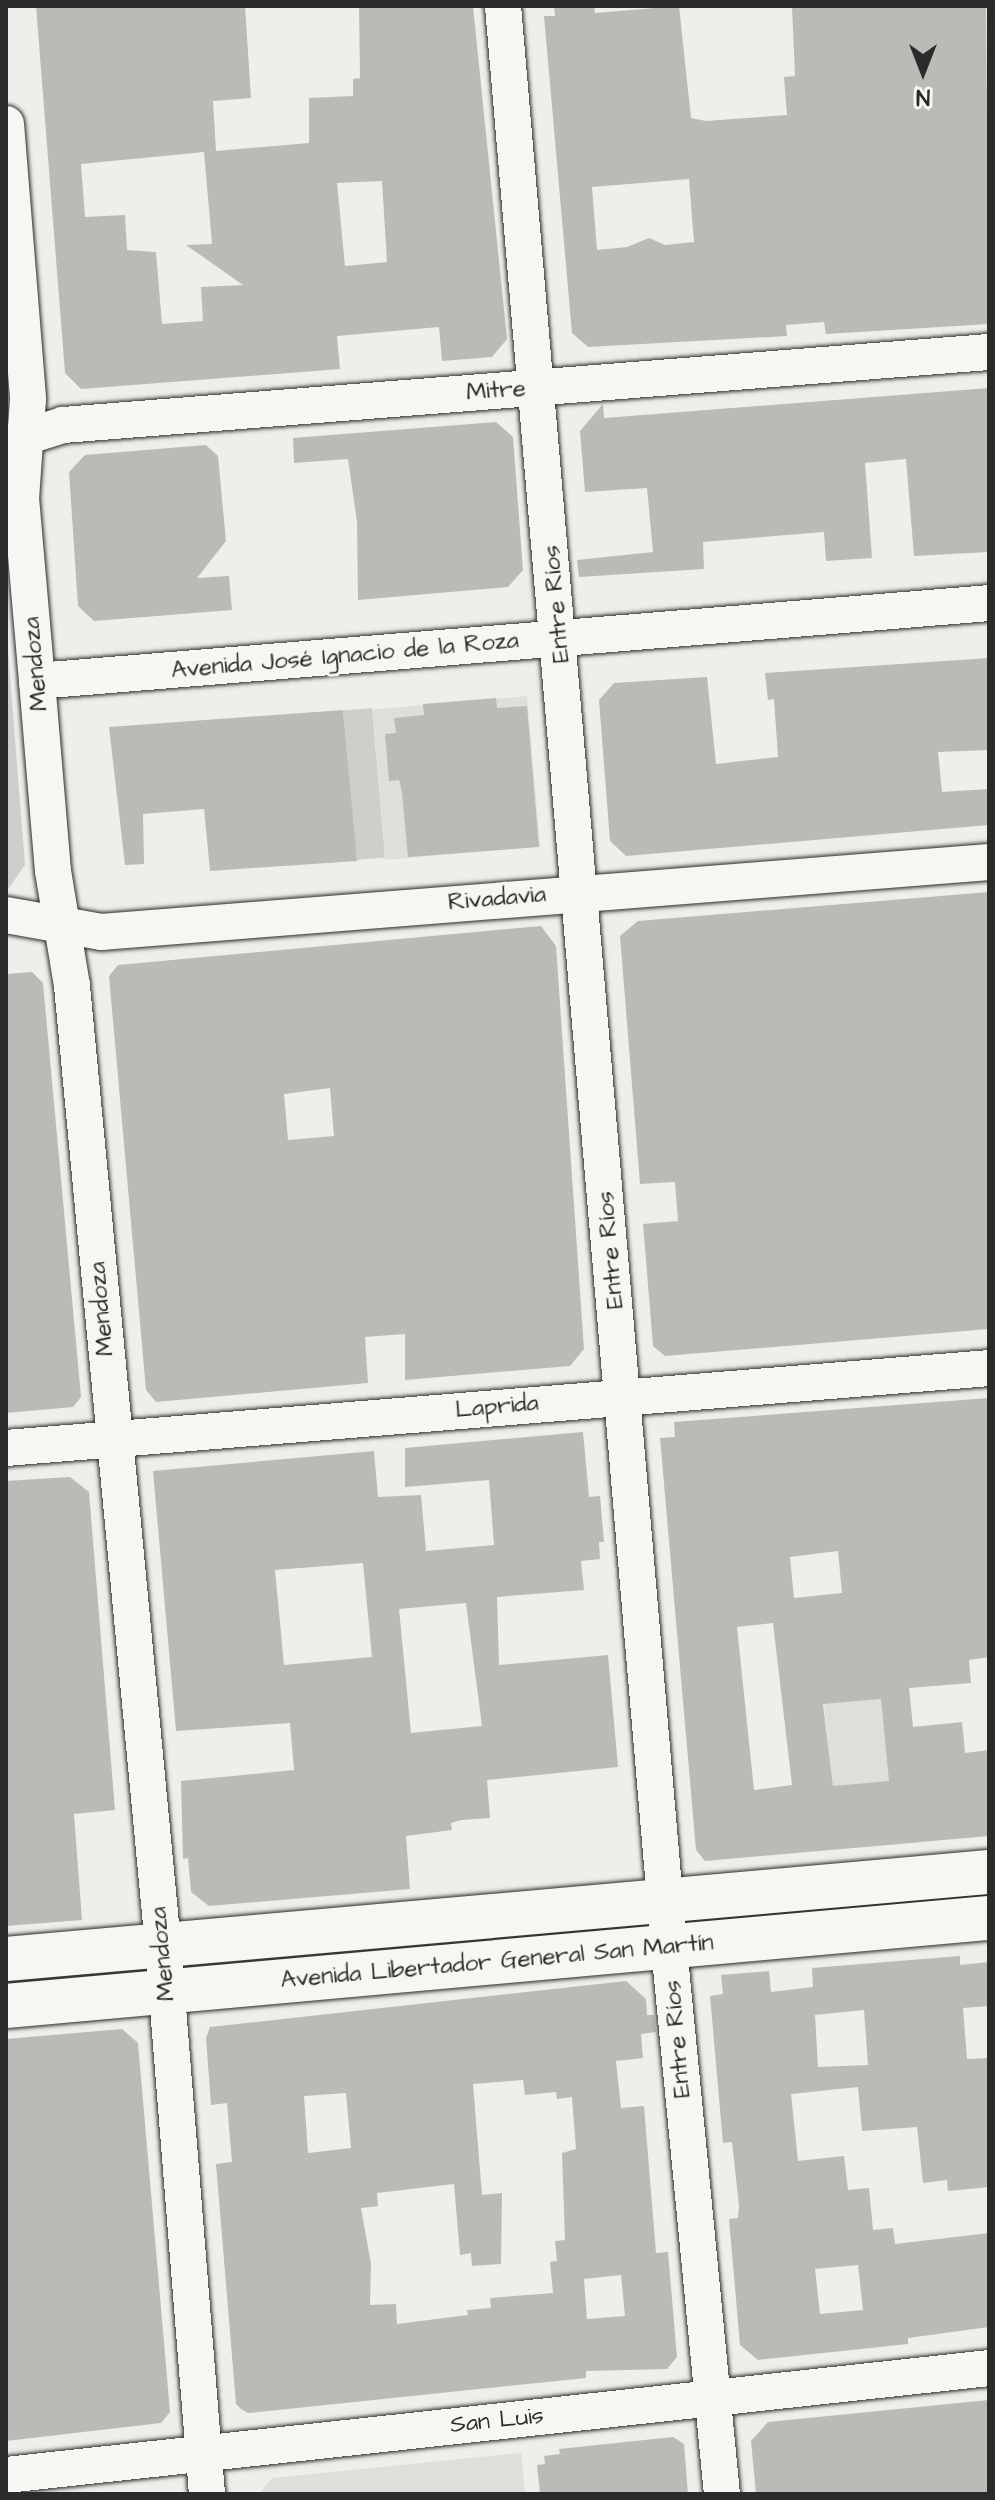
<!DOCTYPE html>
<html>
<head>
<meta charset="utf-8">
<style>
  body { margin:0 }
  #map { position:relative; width:995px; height:2500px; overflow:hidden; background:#eeeeea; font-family:"Architects Daughter",sans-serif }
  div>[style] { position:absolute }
  .built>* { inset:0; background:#dededb; transform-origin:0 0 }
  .green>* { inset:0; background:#cececa; transform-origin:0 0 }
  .building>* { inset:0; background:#babab7 }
  .roads { filter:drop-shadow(0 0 2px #2b2b2b) drop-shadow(0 0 2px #2b2b2b) }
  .minor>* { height:36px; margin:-18px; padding:0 18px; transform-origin:18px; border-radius:18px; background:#f6f6f2 }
  .major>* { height:44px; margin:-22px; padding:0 22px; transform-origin:22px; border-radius:22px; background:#f6f6f2 }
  span { translate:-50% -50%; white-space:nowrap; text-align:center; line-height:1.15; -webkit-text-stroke:6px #f6f6f2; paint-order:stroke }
  .street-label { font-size:24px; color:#2b2b2b }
  .frame { position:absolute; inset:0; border:8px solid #2b2b2b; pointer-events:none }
  .north { position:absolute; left:883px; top:32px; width:80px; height:80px; -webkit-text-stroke:6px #f6f6f2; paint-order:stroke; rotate:180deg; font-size:22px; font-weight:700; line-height:32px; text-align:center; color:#2b2b2b }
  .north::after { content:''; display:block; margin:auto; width:28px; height:36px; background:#2b2b2b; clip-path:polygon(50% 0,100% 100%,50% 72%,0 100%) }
</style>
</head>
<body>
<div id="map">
  <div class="built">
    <div style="left:527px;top:696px;width:151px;height:155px;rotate:85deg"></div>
    <div style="clip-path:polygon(902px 1623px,925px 1842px,840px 1849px,824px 1704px)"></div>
    <div style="clip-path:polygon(521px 2453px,525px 2494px,259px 2494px,272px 2478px)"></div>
  </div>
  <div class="green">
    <div style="clip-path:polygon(6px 625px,25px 865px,6px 892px)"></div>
    <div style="left:372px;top:708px;width:150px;height:29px;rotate:85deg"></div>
    <div style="clip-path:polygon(125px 1968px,125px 1977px,6px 1991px,6px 1973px)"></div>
  </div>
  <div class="building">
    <div style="clip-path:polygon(evenodd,36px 6px,245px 6px,251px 98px,213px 101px,216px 151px,309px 143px,309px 98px,353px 96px,353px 79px,360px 78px,359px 6px,473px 6px,507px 339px,492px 357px,442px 361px,439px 327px,337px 336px,340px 369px,81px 389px,65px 373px,36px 6px,214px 151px,204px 152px,212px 244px,186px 245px,243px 285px,201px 287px,203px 321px,162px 324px,156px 252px,127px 250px,125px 215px,85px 217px,81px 164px,214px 151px,36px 6px,382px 181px,387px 262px,345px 266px,337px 183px,382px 181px)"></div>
    <div style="clip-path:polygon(evenodd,554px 6px,594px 6px,595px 13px,679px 6px,691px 118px,706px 121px,787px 115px,784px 77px,795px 76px,792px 6px,986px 6px,989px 324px,826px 334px,824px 322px,786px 325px,787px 336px,588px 347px,572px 333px,544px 16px,555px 16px,554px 6px,689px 179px,694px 242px,665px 245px,649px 238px,627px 247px,597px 250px,592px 187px,689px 179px)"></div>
    <div style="clip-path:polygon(989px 388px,989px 552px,914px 556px,906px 459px,865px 463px,872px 558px,826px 561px,824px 532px,703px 542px,704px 569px,579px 577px,577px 560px,653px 552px,647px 488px,585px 492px,580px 431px,603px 404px,604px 418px)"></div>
    <div style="clip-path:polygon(496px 422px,513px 437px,523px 570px,508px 587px,358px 600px,357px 522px,348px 459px,294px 463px,293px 438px)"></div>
    <div style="clip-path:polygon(206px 445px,218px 456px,226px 541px,197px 578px,229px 576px,232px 610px,94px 621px,78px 606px,69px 472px,85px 455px)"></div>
    <div style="clip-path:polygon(989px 658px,989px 750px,938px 752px,942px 792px,989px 789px,989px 825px,626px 856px,610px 841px,599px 700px,614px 683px,707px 677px,716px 764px,778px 757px,774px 699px,768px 700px,765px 673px)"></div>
    <div style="clip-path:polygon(496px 698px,497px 708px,527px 706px,539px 847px,408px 857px,402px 792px,399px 780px,389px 781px,385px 734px,396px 733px,394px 718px,424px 715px,423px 704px)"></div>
    <div style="clip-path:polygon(343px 710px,357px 861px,210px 871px,204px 809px,143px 814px,144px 864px,125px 865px,109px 727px)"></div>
    <div style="clip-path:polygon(989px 892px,989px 1329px,665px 1356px,653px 1346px,643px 1224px,678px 1221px,675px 1182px,640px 1184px,620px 936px,638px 921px)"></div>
    <div style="clip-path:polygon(evenodd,541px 926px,556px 946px,584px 1349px,570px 1366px,405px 1380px,405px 1334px,365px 1337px,368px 1383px,156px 1402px,146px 1390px,109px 976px,118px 965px,541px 926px,330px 1088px,334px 1136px,288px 1140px,284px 1094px,330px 1088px)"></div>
    <div style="clip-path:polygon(32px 972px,43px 983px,81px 1397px,73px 1407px,6px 1413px,6px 974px)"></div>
    <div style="clip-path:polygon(evenodd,989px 1398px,989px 1657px,969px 1660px,971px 1683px,909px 1688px,913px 1727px,962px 1722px,965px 1753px,989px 1750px,989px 1836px,705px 1861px,696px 1850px,660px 1438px,675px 1437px,674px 1422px,989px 1398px,838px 1551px,842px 1593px,794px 1598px,790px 1557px,838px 1551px,989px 1398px,773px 1623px,792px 1785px,754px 1790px,737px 1627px,773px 1623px,989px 1398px,881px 1699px,889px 1781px,833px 1786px,823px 1704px,881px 1699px)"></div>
    <div style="clip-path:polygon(evenodd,583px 1432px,589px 1497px,600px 1496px,604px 1542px,599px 1542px,600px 1559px,581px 1561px,584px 1590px,497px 1597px,499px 1665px,608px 1655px,618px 1767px,487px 1780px,490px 1818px,461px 1820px,451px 1823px,452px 1830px,406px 1836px,410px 1889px,209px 1906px,191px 1892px,188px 1858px,183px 1859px,181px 1781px,294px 1770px,290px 1723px,176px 1731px,153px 1471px,374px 1451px,378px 1497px,421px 1495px,426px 1551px,494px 1545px,489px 1480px,405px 1487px,405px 1448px,583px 1432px,363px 1563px,372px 1657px,284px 1665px,275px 1570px,363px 1563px,583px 1432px,466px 1603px,482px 1726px,411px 1733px,399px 1609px,466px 1603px)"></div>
    <div style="clip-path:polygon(70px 1477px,89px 1492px,115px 1810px,74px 1814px,82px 1920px,6px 1926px,6px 1481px)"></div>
    <div style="clip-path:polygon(evenodd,960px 1956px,960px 1965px,989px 1962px,989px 2006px,963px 2008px,967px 2059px,989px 2058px,989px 2187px,948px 2191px,947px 2180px,923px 2183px,917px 2127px,862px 2131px,858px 2087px,791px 2094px,798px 2161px,844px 2156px,848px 2190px,869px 2188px,873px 2230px,893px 2228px,895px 2244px,989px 2233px,989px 2327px,908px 2338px,908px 2344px,758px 2360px,740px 2345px,729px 2219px,738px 2218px,739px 2206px,732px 2142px,723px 2143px,710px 1996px,723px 1994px,721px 1975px,769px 1971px,771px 1992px,813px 1987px,812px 1968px,960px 1956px,864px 2010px,868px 2065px,818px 2067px,815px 2015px,864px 2010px,960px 1956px,858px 2265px,863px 2310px,820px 2314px,815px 2269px,858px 2265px)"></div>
    <div style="clip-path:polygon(evenodd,626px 1981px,646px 1999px,647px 2015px,654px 2015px,656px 2032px,641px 2034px,643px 2058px,616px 2061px,621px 2108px,644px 2106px,656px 2253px,668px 2252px,677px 2357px,667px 2369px,586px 2371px,586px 2378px,248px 2413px,241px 2409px,236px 2404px,216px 2164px,232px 2162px,227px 2103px,211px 2105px,206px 2038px,210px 2027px,626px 1981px,523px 2080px,525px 2095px,556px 2092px,557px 2099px,572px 2097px,576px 2149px,562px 2153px,565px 2240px,555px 2241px,557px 2261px,550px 2262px,553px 2293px,490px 2298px,491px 2308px,467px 2310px,468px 2315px,397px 2324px,396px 2304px,370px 2305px,371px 2264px,361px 2208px,378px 2206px,377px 2193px,454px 2184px,460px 2255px,471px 2253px,472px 2266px,501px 2264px,502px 2193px,482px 2195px,473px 2084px,523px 2080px,626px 1981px,346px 2093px,351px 2148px,308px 2153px,304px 2096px,346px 2093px,626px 1981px,621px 2275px,625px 2316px,587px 2319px,584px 2279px,621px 2275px)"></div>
    <div style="clip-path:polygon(122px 2029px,138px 2043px,170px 2412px,161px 2423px,6px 2441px,6px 2039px)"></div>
    <div style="clip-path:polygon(989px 2400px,989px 2494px,756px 2494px,751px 2441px,768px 2422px)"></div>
    <div style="clip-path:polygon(673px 2437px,684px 2444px,688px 2494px,540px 2494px,537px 2465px,545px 2464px,544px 2456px,560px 2454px,559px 2449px)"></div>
  </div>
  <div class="roads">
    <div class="minor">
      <div style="left:503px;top:6px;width:1948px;rotate:85.11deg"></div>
      <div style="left:669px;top:1947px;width:550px;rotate:84.47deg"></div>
      <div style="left:6px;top:124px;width:276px;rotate:85.4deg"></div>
      <div style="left:28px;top:399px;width:99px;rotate:94deg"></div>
      <div style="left:21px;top:498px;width:184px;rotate:85deg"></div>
      <div style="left:37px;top:681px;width:191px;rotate:85.2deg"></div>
      <div style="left:53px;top:871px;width:117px;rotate:80.6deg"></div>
      <div style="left:72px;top:986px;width:963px;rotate:84.58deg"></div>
      <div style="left:163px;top:1945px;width:551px;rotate:85.42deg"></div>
      <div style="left:6px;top:443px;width:60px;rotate:-17.5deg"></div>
      <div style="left:63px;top:425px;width:929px;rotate:-4.51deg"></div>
      <div style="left:37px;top:681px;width:955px;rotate:-4.68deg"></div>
      <div style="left:6px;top:915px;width:97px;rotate:10.1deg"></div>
      <div style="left:101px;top:932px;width:891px;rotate:-4.51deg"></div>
      <div style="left:6px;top:1448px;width:986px;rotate:-4.65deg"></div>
      <div style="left:6px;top:2475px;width:989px;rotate:-6.21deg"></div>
    </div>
    <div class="major">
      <div style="left:6px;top:1959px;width:987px;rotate:-5.06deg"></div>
      <div style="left:6px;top:2006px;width:987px;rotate:-5.12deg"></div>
    </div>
  </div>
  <div class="street-label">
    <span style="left:496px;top:391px;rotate:-4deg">Mitre</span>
    <span style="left:557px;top:604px;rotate:-95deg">Entre Ríos</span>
    <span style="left:345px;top:656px;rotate:-5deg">Avenida José Ignacio de la Roza</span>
    <span style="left:36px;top:664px;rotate:-95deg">Mendoza</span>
    <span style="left:497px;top:899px;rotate:-5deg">Rivadavia</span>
    <span style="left:611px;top:1250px;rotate:-95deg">Entre Ríos</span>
    <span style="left:102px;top:1309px;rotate:-95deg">Mendoza</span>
    <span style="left:497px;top:1407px;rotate:-5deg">Laprida</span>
    <span style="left:163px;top:1954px;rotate:-95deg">Mendoza</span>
    <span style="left:497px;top:1962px;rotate:-5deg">Avenida Libertador General San Martín</span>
    <span style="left:678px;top:2039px;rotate:-95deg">Entre Ríos</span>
    <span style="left:497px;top:2421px;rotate:-6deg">San Luis</span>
  </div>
  <div class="frame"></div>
  <div class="north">N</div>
</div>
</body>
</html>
